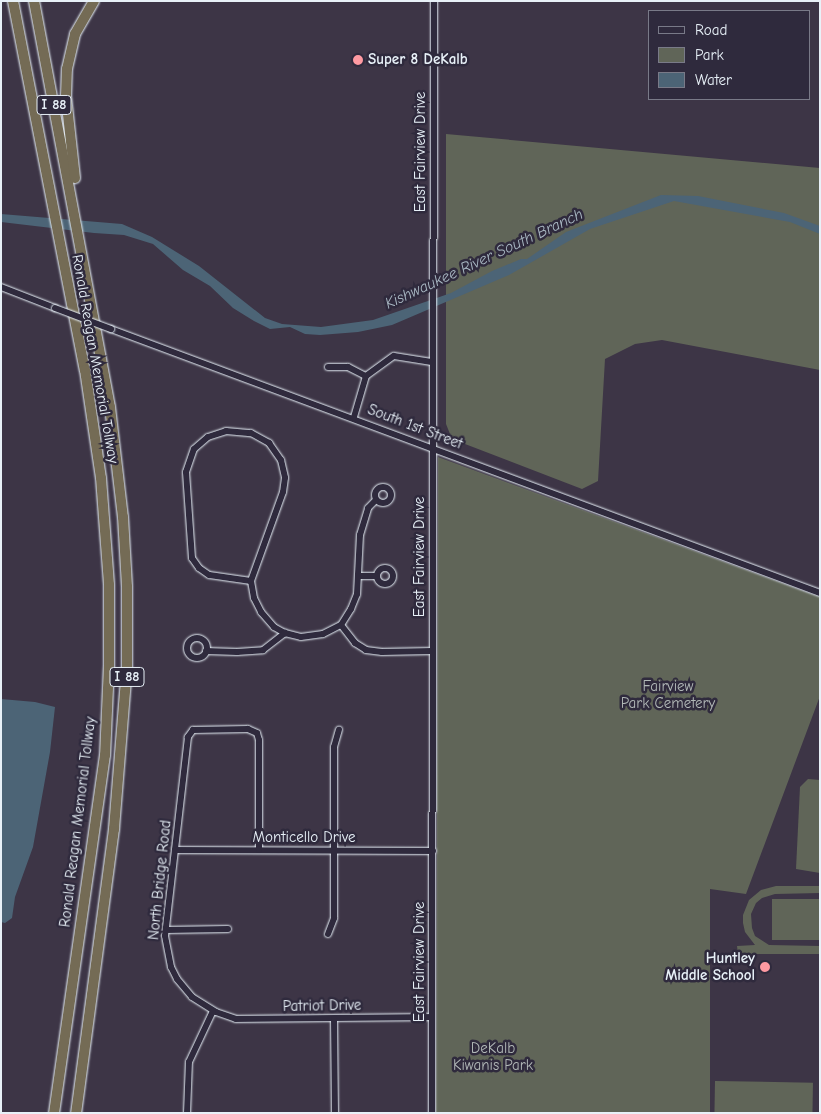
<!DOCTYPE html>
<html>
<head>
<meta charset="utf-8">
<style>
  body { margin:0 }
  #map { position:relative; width:821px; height:1114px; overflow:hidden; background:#3d3546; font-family:"Comic Neue",sans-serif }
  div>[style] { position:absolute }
  .green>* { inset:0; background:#606558; transform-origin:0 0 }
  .water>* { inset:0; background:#4c6476 }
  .roads { filter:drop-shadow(0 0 1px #e8f1f8) drop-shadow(0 0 1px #e8f1f8) }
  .minor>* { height:6px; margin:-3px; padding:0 3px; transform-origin:3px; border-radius:3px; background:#2f2a3d }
  .minor>.ring { margin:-3px; padding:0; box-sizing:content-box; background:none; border:6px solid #2f2a3d; border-radius:50% }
  .highway>* { height:10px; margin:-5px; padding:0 5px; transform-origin:5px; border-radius:5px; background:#746b55 }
  .bridges { filter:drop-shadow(0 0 1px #e8f1f8) drop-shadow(0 0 1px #e8f1f8) }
  .minor-bridge>* { height:6px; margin:-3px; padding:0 3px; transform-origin:3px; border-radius:3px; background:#2f2a3d }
  .dots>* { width:14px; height:14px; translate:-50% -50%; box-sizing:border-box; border:2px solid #2f2a3d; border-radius:50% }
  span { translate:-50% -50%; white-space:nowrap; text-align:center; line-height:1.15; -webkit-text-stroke:5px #2f2a3d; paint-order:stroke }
  .shield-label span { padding:1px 4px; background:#2f2a3d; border:1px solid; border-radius:4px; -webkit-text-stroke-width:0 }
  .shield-label { font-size:14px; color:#e8f1f8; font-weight:700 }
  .poi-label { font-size:15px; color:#e8f1f8; font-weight:700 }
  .left { translate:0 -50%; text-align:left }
  .right { translate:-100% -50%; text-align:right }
  .street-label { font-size:15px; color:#e8f1f8 }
  .park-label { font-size:15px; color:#b2b9b8 }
  .water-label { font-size:16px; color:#aab9c4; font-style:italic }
  .frame { position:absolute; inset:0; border:2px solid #e8f1f8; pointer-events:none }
  .legend { position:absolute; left:648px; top:10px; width:162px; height:90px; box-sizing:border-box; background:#2f2a3d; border:1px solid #797a88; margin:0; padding:6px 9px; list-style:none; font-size:15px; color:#e8f1f8 }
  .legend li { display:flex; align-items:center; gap:10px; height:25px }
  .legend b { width:25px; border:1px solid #797a88 }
</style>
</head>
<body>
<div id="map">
  <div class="green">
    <div style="clip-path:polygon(446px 134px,820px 168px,820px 370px,662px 340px,635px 344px,605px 359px,598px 481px,582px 489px,452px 439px,446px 424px)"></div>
    <div style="clip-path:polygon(438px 457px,820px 597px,820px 696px,746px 894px,710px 889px,710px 1113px,436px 1113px)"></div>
    <div style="clip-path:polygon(808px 779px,820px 780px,820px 873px,796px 869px,800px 787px)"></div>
    <div style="clip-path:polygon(776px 886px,820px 886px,820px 893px,775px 894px,762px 898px,756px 903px,751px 914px,752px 928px,755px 936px,769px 945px,820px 946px,820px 954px,738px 954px,737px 946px,755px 945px,745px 932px,743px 923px,743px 915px,749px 900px,761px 890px)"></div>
    <div style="left:772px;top:899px;width:48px;height:41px"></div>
    <div style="left:715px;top:1081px;width:98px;height:32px;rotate:1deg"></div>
  </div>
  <div class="water">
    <div style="clip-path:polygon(661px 195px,698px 196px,784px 213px,820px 226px,820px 234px,790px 222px,674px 201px,590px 229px,509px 275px,392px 325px,358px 332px,320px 335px,305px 334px,290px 327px,270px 329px,254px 321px,233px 308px,210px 286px,183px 270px,153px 244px,124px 235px,94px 233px,1px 222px,1px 214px,122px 224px,152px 237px,199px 266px,265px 318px,282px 324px,321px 327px,373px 320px,451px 293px,492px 271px,521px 259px,527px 259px,566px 232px)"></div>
    <div style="clip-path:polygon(1px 699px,35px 702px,55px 707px,50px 752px,33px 847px,15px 897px,12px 918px,5px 923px,1px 922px)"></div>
  </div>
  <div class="roads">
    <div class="minor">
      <div style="left:1px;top:287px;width:58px;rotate:21.3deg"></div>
      <div style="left:111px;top:329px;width:757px;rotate:20.42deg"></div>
      <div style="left:328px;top:367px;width:20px"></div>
      <div style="left:348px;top:367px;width:20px;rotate:27deg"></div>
      <div style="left:366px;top:376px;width:43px;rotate:106.3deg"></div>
      <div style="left:366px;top:376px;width:34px;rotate:-36deg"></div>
      <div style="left:394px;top:356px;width:38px;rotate:9deg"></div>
      <div class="ring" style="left:375px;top:487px;width:10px;height:10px"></div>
      <div class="ring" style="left:377px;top:568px;width:10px;height:10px"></div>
      <div style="left:358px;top:576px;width:19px"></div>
      <div style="left:251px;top:581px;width:42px;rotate:-171.9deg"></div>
      <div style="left:209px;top:575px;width:12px;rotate:-145deg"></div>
      <div style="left:199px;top:568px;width:12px;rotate:-125deg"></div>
      <div style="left:192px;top:558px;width:86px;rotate:-94deg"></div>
      <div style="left:186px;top:472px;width:24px;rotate:-71deg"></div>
      <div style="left:194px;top:449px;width:18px;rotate:-41deg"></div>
      <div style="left:208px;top:437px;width:19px;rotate:-18deg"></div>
      <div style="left:226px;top:431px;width:25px;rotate:5deg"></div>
      <div style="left:251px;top:433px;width:21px;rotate:29deg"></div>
      <div style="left:269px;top:443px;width:21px;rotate:55deg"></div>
      <div style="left:281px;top:460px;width:18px;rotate:77deg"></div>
      <div style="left:285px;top:478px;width:14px;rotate:98deg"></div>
      <div style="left:283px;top:492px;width:95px;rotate:109.8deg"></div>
      <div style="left:251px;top:581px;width:17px;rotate:80deg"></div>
      <div style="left:254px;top:598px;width:16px;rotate:63deg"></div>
      <div style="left:261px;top:612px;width:20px;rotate:49deg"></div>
      <div style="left:274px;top:627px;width:13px;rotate:29deg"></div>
      <div style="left:285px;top:633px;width:16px;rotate:14deg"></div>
      <div style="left:301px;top:637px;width:22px;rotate:-8deg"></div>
      <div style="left:323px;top:634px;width:20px;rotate:-27deg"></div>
      <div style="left:341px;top:625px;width:19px;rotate:-58deg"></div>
      <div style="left:351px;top:609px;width:16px;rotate:-68deg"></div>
      <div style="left:357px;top:594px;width:59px;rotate:-87.1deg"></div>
      <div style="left:360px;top:535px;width:28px;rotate:-73deg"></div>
      <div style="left:368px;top:508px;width:11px;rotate:-45deg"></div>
      <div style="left:341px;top:625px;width:23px;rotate:52deg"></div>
      <div style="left:355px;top:643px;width:13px;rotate:32deg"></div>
      <div style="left:366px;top:650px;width:16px;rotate:7deg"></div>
      <div style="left:382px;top:652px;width:50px;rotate:-1.1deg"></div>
      <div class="ring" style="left:187px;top:638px;width:14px;height:14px"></div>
      <div style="left:206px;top:651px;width:31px;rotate:2deg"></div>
      <div style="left:237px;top:652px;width:26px;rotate:-4deg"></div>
      <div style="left:263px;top:650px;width:28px;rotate:-38deg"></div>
      <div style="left:175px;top:850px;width:258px;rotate:0.2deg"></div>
      <div style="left:259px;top:850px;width:110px;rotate:-90deg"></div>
      <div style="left:259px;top:740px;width:7px;rotate:-106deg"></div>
      <div style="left:257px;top:733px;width:10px;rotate:-156deg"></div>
      <div style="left:248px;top:729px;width:55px;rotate:179deg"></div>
      <div style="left:193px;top:730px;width:9px;rotate:126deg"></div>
      <div style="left:188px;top:737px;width:200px;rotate:96.6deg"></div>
      <div style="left:165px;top:936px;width:32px;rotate:79deg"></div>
      <div style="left:171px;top:967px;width:13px;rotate:63deg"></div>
      <div style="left:177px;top:979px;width:23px;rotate:50deg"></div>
      <div style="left:192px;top:997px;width:28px;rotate:32deg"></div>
      <div style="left:216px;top:1012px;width:21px;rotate:19deg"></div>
      <div style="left:236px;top:1019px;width:196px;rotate:-0.6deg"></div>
      <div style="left:166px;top:930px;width:62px;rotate:-0.9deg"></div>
      <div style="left:328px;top:934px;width:17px;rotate:-69deg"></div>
      <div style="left:334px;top:918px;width:171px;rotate:-90deg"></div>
      <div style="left:334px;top:747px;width:18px;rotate:-74deg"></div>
      <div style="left:334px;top:1019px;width:94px;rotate:89.4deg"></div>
      <div style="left:187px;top:1113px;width:51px;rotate:-87.8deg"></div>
      <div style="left:189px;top:1062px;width:56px;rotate:-64.8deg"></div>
      <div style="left:432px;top:1113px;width:1112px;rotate:-89.9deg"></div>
    </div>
    <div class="highway">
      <div style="left:13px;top:1px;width:376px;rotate:79deg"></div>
      <div style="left:85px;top:370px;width:109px;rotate:81.6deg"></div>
      <div style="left:101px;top:478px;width:107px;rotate:85.7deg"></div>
      <div style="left:109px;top:585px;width:80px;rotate:90deg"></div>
      <div style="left:109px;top:665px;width:90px;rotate:92.5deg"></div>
      <div style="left:105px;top:755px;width:362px;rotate:98.1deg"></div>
      <div style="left:34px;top:1px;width:413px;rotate:79.4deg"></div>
      <div style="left:110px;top:407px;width:111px;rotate:83.3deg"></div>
      <div style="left:123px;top:517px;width:70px;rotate:86.7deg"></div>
      <div style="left:127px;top:587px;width:80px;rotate:90deg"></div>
      <div style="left:127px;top:667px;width:163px;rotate:94.6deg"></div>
      <div style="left:114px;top:829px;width:287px;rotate:97.6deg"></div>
      <div style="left:75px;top:178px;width:82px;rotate:-96.3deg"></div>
      <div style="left:66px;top:96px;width:27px;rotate:-88deg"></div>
      <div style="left:67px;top:69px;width:36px;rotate:-77deg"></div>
      <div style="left:75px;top:34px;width:38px;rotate:-60deg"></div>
    </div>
  </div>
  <div class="bridges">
    <div class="minor-bridge">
      <div style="left:55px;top:308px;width:60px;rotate:20.6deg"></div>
    </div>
  </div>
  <div class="dots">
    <div style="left:358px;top:60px;background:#ff9aa2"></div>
    <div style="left:765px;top:967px;background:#ff9aa2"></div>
  </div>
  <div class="shield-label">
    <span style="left:54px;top:105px">I 88</span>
    <span style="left:127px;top:677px">I 88</span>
  </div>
  <div class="poi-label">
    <span class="left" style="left:368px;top:60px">Super 8 DeKalb</span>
    <span class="right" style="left:755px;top:967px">Huntley<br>Middle School</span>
  </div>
  <div class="street-label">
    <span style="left:421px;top:152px;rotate:-90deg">East Fairview Drive</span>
    <span style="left:95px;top:359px;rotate:80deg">Ronald Reagan Memorial Tollway</span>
    <span style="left:415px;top:427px;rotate:21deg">South 1st Street</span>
    <span style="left:420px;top:557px;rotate:-90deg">East Fairview Drive</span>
    <span style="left:78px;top:822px;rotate:-83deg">Ronald Reagan Memorial Tollway</span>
    <span style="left:304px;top:838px">Monticello Drive</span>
    <span style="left:160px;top:880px;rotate:-84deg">North Bridge Road</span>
    <span style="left:420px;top:962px;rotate:-90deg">East Fairview Drive</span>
    <span style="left:322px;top:1006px;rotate:-1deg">Patriot Drive</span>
  </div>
  <div class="park-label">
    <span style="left:668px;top:695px">Fairview<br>Park Cemetery</span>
    <span style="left:493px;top:1057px">DeKalb<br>Kiwanis Park</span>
  </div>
  <div class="water-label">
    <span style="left:484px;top:259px;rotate:-25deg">Kishwaukee River South Branch</span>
  </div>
  <div class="frame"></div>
  <ul class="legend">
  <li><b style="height:6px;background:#2f2a3d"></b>Road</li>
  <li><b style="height:14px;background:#606558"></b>Park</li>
  <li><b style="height:14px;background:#4c6476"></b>Water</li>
  </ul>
</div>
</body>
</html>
